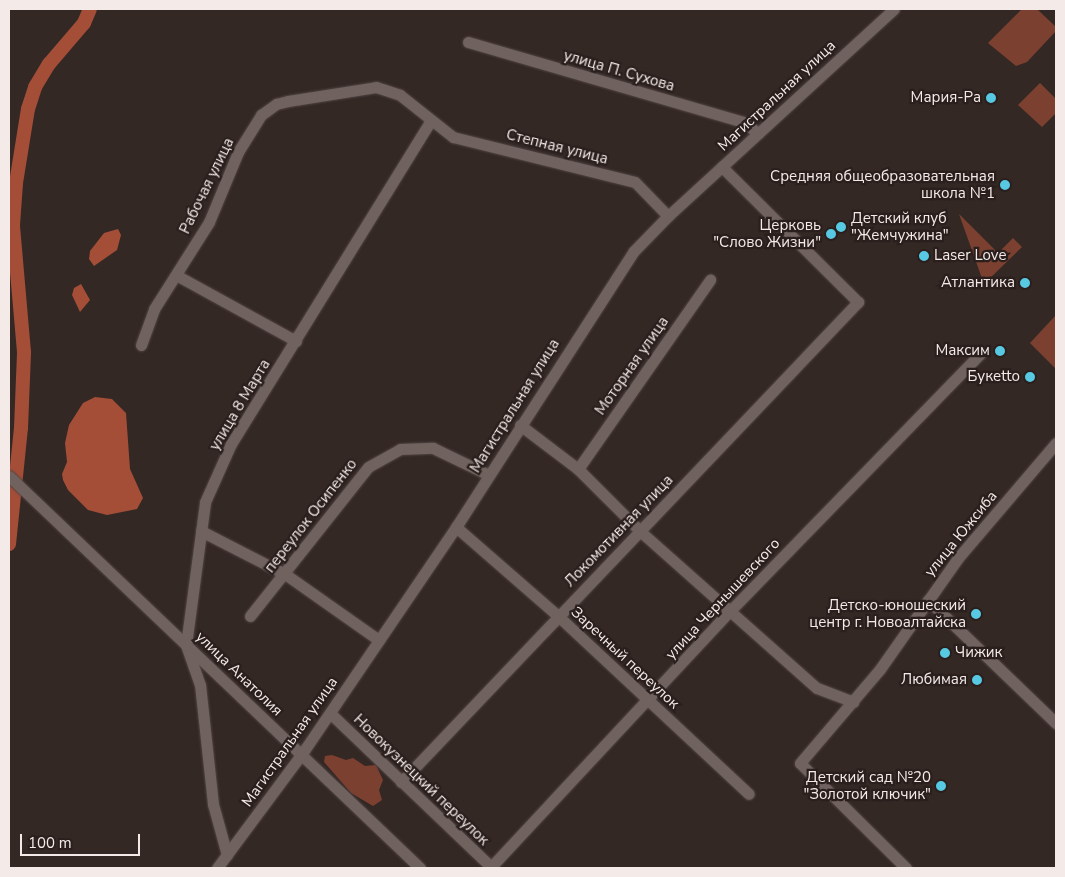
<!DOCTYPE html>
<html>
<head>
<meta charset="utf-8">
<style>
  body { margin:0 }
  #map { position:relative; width:1065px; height:877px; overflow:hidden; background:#342825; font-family:"Nunito Sans",sans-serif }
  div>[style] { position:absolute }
  .green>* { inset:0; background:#7c4031 }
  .water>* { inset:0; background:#a44e38 }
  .river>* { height:14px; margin:-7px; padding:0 7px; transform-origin:7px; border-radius:7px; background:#a44e38 }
  .roads { filter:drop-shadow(0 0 1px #504543) drop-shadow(0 0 1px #504543) }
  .minor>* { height:11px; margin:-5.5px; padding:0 5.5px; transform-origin:5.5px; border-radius:5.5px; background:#70625e }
  .dots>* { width:14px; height:14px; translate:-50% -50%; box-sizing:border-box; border:2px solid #2a1f1c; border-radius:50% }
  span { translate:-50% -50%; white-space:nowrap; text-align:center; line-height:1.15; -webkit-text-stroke:4.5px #2a1f1c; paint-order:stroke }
  .street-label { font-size:15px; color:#f4ebe9 }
  .poi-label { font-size:15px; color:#f4ebe9 }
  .right { translate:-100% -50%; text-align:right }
  .left { translate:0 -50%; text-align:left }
  .frame { position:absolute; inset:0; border:10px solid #f4ebe9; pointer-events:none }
  .scale { position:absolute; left:20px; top:834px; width:120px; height:22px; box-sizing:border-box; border:2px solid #f4ebe9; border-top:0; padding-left:6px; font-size:15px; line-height:18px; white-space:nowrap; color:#f4ebe9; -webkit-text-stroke:4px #2a1f1c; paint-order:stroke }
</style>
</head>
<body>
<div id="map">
  <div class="green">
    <div style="clip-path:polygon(1022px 9px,1037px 9px,1056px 27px,1056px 31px,1027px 62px,1016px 66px,988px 43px)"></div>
    <div style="clip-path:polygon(1040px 83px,1056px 99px,1056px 113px,1042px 127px,1018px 105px)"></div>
    <div style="clip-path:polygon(959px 214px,998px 253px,1013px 238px,1022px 247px,984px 284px)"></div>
    <div style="clip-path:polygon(1056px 315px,1056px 369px,1030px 343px)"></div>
    <div style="clip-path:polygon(332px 755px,346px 760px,353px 758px,365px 766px,376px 765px,383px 780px,379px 790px,382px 800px,373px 806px,351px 793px,324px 762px,325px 756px)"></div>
  </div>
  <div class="water">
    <div style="clip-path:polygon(118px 229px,121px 235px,117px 250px,94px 266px,89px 259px,90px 251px,104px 233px)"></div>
    <div style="clip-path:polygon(81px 284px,90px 300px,80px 312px,72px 295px,74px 288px)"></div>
    <div style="clip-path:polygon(95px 397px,112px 399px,126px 413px,130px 469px,143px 498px,137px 509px,107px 515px,88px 510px,68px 490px,63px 480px,62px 474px,67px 462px,65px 443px,69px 425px,83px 403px)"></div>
  </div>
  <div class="river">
    <div style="left:9px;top:544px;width:117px;rotate:-84.1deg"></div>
    <div style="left:21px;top:428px;width:76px;rotate:-87.7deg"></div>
    <div style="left:24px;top:352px;width:127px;rotate:-95deg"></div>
    <div style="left:13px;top:225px;width:42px;rotate:-85.9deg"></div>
    <div style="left:16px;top:183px;width:75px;rotate:-80.8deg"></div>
    <div style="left:28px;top:109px;width:23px;rotate:-72deg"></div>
    <div style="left:35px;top:87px;width:27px;rotate:-59deg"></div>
    <div style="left:49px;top:64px;width:54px;rotate:-49.5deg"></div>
    <div style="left:84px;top:23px;width:15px;rotate:-67deg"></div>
  </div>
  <div class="roads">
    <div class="minor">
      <div style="left:468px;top:42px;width:286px;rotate:16.2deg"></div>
      <div style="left:743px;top:122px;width:19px;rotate:36deg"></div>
      <div style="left:176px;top:275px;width:137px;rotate:28.8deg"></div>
      <div style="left:141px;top:345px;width:38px;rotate:-70deg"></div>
      <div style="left:154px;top:309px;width:103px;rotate:-57.7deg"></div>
      <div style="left:209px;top:222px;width:76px;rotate:-67.5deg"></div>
      <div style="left:238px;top:152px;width:44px;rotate:-58.1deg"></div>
      <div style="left:261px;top:115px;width:19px;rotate:-36deg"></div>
      <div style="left:276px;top:104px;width:12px;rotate:-14deg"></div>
      <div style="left:288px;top:101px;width:89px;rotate:-9deg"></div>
      <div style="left:376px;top:87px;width:25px;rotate:18deg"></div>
      <div style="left:400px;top:95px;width:68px;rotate:38.4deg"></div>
      <div style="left:453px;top:137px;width:187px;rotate:13.9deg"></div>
      <div style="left:635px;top:182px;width:47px;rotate:45.9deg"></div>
      <div style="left:520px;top:425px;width:73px;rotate:37.2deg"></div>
      <div style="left:578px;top:469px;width:89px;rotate:45deg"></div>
      <div style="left:641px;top:532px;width:235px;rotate:41.6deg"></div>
      <div style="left:817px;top:688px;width:39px;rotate:21deg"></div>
      <div style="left:578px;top:469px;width:231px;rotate:-55.1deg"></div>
      <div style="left:9px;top:476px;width:568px;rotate:43.64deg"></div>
      <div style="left:456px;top:527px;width:134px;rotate:41.1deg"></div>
      <div style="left:557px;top:615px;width:262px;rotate:43deg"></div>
      <div style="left:201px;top:531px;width:94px;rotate:27.1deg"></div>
      <div style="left:285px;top:574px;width:115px;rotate:35.1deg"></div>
      <div style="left:928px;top:600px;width:178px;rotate:43.9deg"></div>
      <div style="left:250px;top:616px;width:190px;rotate:-51.6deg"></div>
      <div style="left:368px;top:467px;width:37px;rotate:-29deg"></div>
      <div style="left:400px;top:449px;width:33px;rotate:-2deg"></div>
      <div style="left:433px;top:448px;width:62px;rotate:25.7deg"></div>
      <div style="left:330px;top:713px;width:224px;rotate:43.7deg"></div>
      <div style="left:401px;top:782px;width:663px;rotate:-46.41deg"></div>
      <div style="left:858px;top:302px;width:192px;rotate:-135.2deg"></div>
      <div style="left:227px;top:855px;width:53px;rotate:-105.4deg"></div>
      <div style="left:213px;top:804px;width:120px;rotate:-96.2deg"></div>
      <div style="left:200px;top:685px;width:42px;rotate:-109.3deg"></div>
      <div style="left:186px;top:645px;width:144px;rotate:-82.4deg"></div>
      <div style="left:205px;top:502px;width:64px;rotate:-65.9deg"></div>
      <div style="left:231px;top:444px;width:379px;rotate:-58.3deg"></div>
      <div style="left:217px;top:868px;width:141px;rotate:-53.4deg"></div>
      <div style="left:301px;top:755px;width:276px;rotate:-55.8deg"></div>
      <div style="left:456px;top:527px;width:328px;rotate:-57.2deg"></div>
      <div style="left:634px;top:251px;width:49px;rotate:-45.8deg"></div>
      <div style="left:668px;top:216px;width:306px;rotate:-42.5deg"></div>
      <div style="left:490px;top:868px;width:350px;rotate:-47deg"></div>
      <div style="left:729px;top:612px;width:361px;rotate:-45.8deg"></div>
      <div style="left:906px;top:868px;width:149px;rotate:-135.3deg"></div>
      <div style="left:800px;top:763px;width:123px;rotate:-49.6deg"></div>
      <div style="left:880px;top:669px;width:136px;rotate:-54.9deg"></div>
      <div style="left:958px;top:558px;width:151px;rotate:-49.6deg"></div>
    </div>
  </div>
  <div class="dots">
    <div style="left:991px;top:98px;background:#57c9e2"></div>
    <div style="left:1005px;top:185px;background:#57c9e2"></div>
    <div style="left:841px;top:227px;background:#57c9e2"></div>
    <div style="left:831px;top:234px;background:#57c9e2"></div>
    <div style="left:924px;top:256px;background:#57c9e2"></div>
    <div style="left:1025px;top:283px;background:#57c9e2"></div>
    <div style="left:1000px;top:351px;background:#57c9e2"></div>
    <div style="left:1030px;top:377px;background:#57c9e2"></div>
    <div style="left:976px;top:614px;background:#57c9e2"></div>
    <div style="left:945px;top:653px;background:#57c9e2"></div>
    <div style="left:977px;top:680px;background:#57c9e2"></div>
    <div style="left:941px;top:786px;background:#57c9e2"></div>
  </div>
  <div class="street-label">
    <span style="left:619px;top:71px;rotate:16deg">улица П. Сухова</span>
    <span style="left:777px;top:96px;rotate:-43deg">Магистральная улица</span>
    <span style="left:557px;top:147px;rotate:14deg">Степная улица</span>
    <span style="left:207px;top:186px;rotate:-64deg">Рабочая улица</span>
    <span style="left:632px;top:366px;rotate:-55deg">Моторная улица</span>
    <span style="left:240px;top:405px;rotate:-59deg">улица 8 Марта</span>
    <span style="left:515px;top:406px;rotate:-58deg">Магистральная улица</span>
    <span style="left:311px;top:516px;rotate:-52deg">переулок Осипенко</span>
    <span style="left:619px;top:531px;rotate:-46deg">Локомотивная улица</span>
    <span style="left:961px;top:534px;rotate:-51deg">улица Южсиба</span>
    <span style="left:723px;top:599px;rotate:-47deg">улица Чернышевского</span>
    <span style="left:625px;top:658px;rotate:43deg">Заречный переулок</span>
    <span style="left:239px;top:674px;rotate:44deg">улица Анатолия</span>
    <span style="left:290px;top:742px;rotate:-55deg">Магистральная улица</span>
    <span style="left:421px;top:780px;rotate:44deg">Новокузнецкий переулок</span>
  </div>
  <div class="poi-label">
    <span class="right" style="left:981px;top:98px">Мария-Ра</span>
    <span class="right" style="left:995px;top:185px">Средняя общеобразовательная<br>школа №1</span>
    <span class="left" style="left:851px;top:227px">Детский клуб<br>"Жемчужина"</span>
    <span class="right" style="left:821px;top:234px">Церковь<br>"Слово Жизни"</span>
    <span class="left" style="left:934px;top:256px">Laser Love</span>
    <span class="right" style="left:1015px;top:283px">Атлантика</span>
    <span class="right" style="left:990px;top:351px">Максим</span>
    <span class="right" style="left:1020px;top:377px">Букеttо</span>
    <span class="right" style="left:966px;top:614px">Детско-юношеский<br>центр г. Новоалтайска</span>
    <span class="left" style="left:955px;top:653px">Чижик</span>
    <span class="right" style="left:967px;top:680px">Любимая</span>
    <span class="right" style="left:931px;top:786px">Детский сад №20<br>"Золотой ключик"</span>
  </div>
  <div class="frame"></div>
  <div class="scale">100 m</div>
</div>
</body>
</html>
